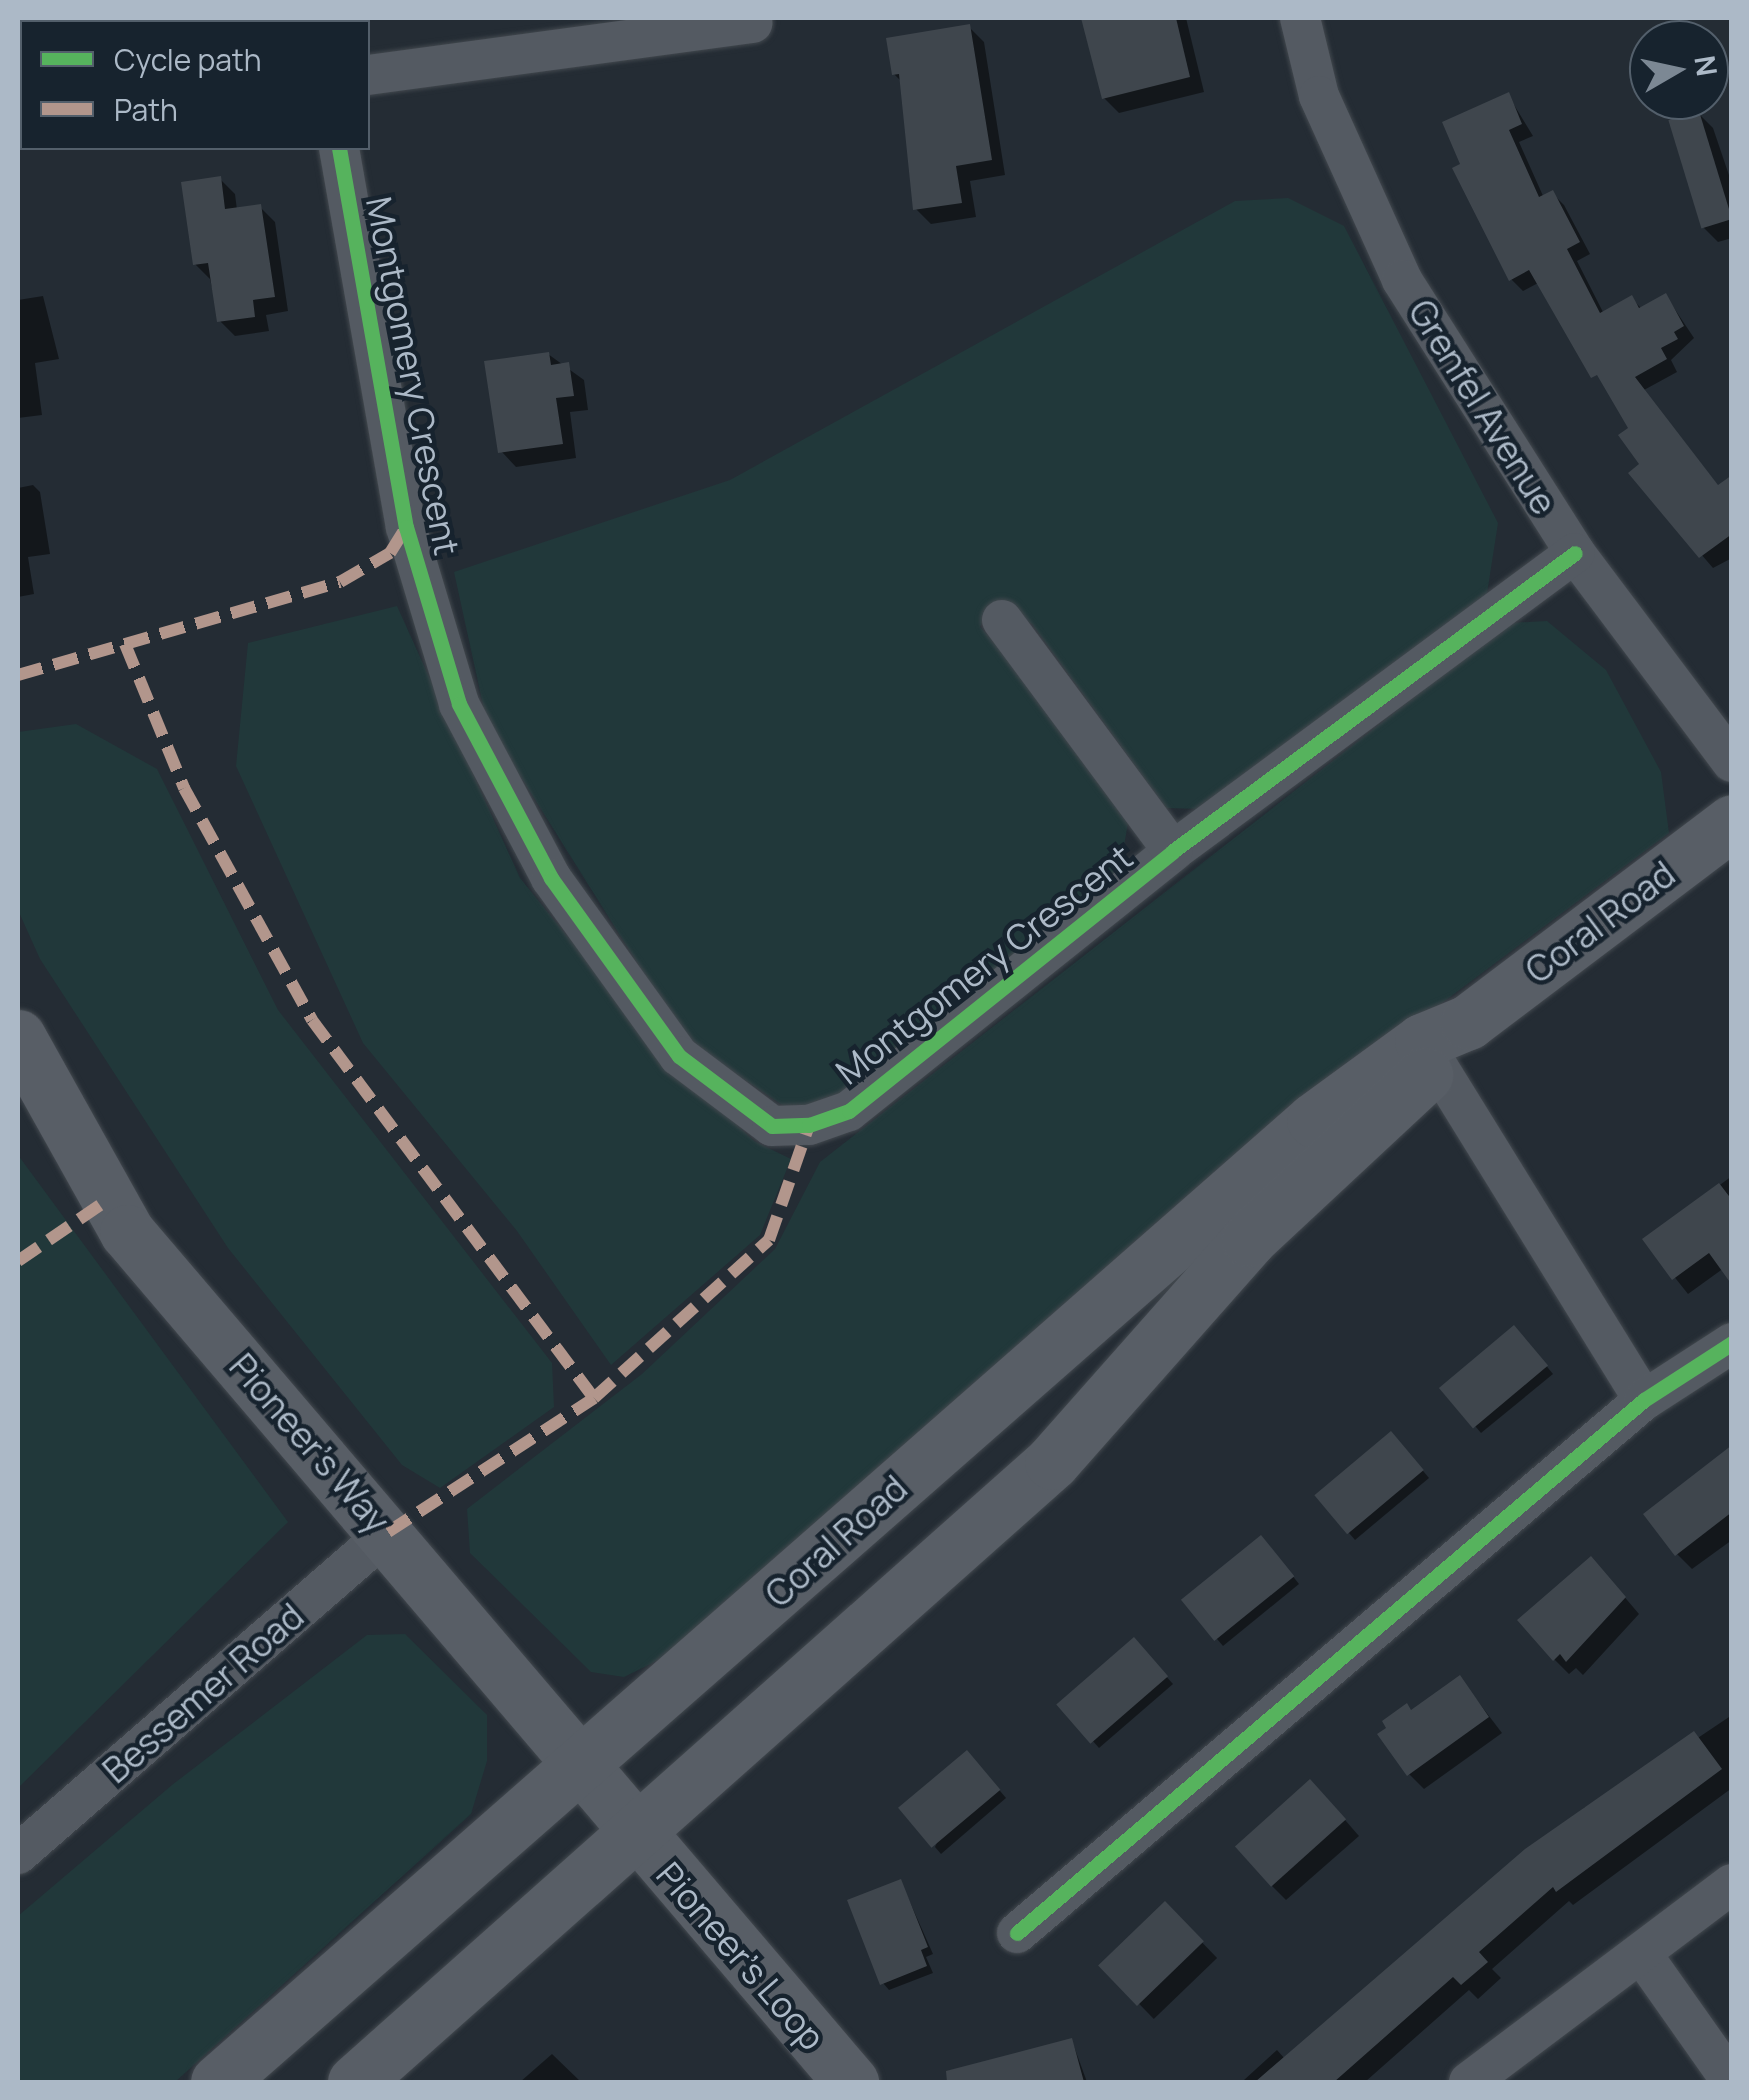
<!DOCTYPE html>
<html>
<head>
<meta charset="utf-8">
<style>
  body { margin:0 }
  #map { position:relative; width:1749px; height:2100px; overflow:hidden; background:#242c34; font-family:Manrope,sans-serif }
  div>[style] { position:absolute }
  .green>* { inset:0; background:#21383a }
  .shadow>* { inset:0; background:#0007; transform-origin:0 0 }
  .building>* { inset:0; background:#3f464d; transform-origin:0 0 }
  .roads { filter:drop-shadow(0 0 2px #42484e) drop-shadow(0 0 2px #42484e) }
  .street>* { height:40px; margin:-20px; padding:0 20px; transform-origin:20px; border-radius:20px; background:#545a62 }
  .secondary>* { height:55px; margin:-27.5px; padding:0 27.5px; transform-origin:27.5px; border-radius:27.5px; background:#585e66 }
  .quiet>* { height:12px; margin-top:-6px; transform-origin:0; background:repeating-linear-gradient(90deg,#b2968c 0 25px,transparent 0 37px) }
  .cycleway>* { height:15px; margin:-7.5px; padding:0 7.5px; transform-origin:7.5px; border-radius:7.5px; background:#56b35d }
  span { translate:-50% -50%; white-space:nowrap; text-align:center; line-height:1.15; -webkit-text-stroke:9px #17232e; paint-order:stroke }
  .street-label { font-size:35px; color:#acb9c7 }
  .frame { position:absolute; inset:0; border:20px solid #acb9c7; pointer-events:none }
  .legend { position:absolute; left:20px; top:20px; width:350px; height:130px; box-sizing:border-box; background:#17232e; border:2px solid #535f6b; margin:0; padding:12px 18px; list-style:none; font-size:30px; color:#acb9c7 }
  .legend li { display:flex; align-items:center; gap:20px; height:50px }
  .legend b { width:50px; border:2px solid #535f6b }
  .north { position:absolute; left:1629px; top:20px; width:100px; height:100px; box-sizing:border-box; background:#17232e; border:2px solid #535f6b; border-radius:50%; rotate:81deg; font-size:28px; font-weight:700; line-height:40px; text-align:center; color:#acb9c7 }
  .north::after { content:''; display:block; margin:auto; width:35px; height:45px; background:#7c8894; clip-path:polygon(50% 0,100% 100%,50% 72%,0 100%) }
</style>
</head>
<body>
<div id="map">
  <div class="green">
    <div style="clip-path:polygon(1288px 198px,1344px 226px,1498px 523px,1486px 600px,1202px 809px,1166px 808px,1032px 624px,990px 604px,980px 627px,1055px 709px,1128px 823px,1118px 880px,847px 1103px,791px 1111px,685px 1039px,487px 723px,454px 572px,730px 480px,1235px 201px)"></div>
    <div style="clip-path:polygon(397px 606px,520px 878px,671px 1064px,754px 1141px,791px 1159px,760px 1235px,611px 1365px,517px 1231px,363px 1043px,236px 766px,248px 643px)"></div>
    <div style="clip-path:polygon(1547px 621px,1606px 670px,1661px 772px,1669px 833px,1410px 1027px,685px 1647px,624px 1677px,591px 1672px,470px 1553px,467px 1509px,642px 1374px,775px 1249px,820px 1162px,1509px 623px)"></div>
    <div style="clip-path:polygon(76px 724px,157px 769px,278px 1010px,552px 1363px,554px 1407px,440px 1488px,402px 1465px,228px 1248px,40px 959px,18px 910px,18px 732px)"></div>
    <div style="clip-path:polygon(18px 1155px,288px 1522px,18px 1788px)"></div>
    <div style="clip-path:polygon(405px 1634px,487px 1715px,487px 1761px,471px 1814px,175px 2082px,18px 2082px,18px 1916px,172px 1785px,367px 1635px)"></div>
  </div>
  <div class="shadow">
    <div style="clip-path:polygon(1084px 18px,1186px 18px,1204px 92px,1119px 113px,1104px 98px)"></div>
    <div style="clip-path:polygon(969px 27px,984px 42px,1005px 175px,970px 181px,976px 217px,931px 224px,916px 209px,903px 83px,894px 74px)"></div>
    <div style="clip-path:polygon(1508px 95px,1533px 136px,1519px 142px,1544px 198px,1552px 193px,1564px 205px,1590px 254px,1577px 261px,1604px 314px,1631px 298px,1642px 309px,1666px 296px,1694px 338px,1671px 360px,1677px 372px,1644px 390px,1719px 487px,1732px 478px,1732px 558px,1713px 568px,1631px 473px,1643px 464px,1631px 428px,1540px 282px,1523px 291px,1511px 279px,1463px 165px)"></div>
    <div style="clip-path:polygon(1698px 113px,1713px 128px,1732px 184px,1732px 238px,1718px 242px,1703px 227px)"></div>
    <div style="clip-path:polygon(220px 179px,235px 194px,237px 210px,260px 207px,275px 222px,288px 311px,266px 315px,269px 331px,235px 336px,220px 321px,210px 279px,195px 264px)"></div>
    <div style="clip-path:polygon(43px 296px,59px 359px,35px 363px,42px 415px,18px 418px,18px 300px)"></div>
    <div style="clip-path:polygon(548px 354px,584px 380px,588px 410px,570px 412px,576px 458px,516px 467px,501px 451px)"></div>
    <div style="clip-path:polygon(33px 485px,40px 492px,50px 554px,28px 557px,34px 594px,18px 597px,18px 488px)"></div>
    <div style="clip-path:polygon(1732px 1176px,1732px 1275px,1724px 1268px,1688px 1294px,1645px 1240px)"></div>
    <div style="clip-path:polygon(1521px 1335px,1553px 1374px,1481px 1433px,1442px 1387px)"></div>
    <div style="clip-path:polygon(1398px 1441px,1429px 1478px,1355px 1540px,1349px 1533px)"></div>
    <div style="clip-path:polygon(1732px 1451px,1732px 1540px,1692px 1569px,1677px 1554px)"></div>
    <div style="clip-path:polygon(1268px 1545px,1299px 1584px,1223px 1646px,1185px 1601px)"></div>
    <div style="clip-path:polygon(1605px 1574px,1639px 1614px,1583px 1675px,1576px 1668px,1569px 1674px,1554px 1659px)"></div>
    <div style="clip-path:polygon(1140px 1647px,1173px 1684px,1099px 1748px,1061px 1705px)"></div>
    <div style="clip-path:polygon(1460px 1678px,1502px 1733px,1424px 1789px,1409px 1774px,1412px 1712px)"></div>
    <div style="clip-path:polygon(1732px 1715px,1732px 1788px,1573px 1905px,1569px 1901px,1492px 1969px,1501px 1978px,1478px 1999px,1469px 1990px,1365px 2082px,1244px 2080px,1277px 2050px,1285px 2059px,1585px 1807px,1589px 1811px)"></div>
    <div style="clip-path:polygon(974px 1760px,1006px 1798px,941px 1854px,935px 1847px)"></div>
    <div style="clip-path:polygon(1325px 1797px,1359px 1836px,1286px 1900px,1272px 1886px)"></div>
    <div style="clip-path:polygon(901px 1882px,933px 1954px,926px 1957px,933px 1973px,889px 1990px,883px 1983px)"></div>
    <div style="left:1165px;top:1904px;width:75px;height:88px;rotate:46deg"></div>
    <div style="clip-path:polygon(1072px 2041px,1087px 2082px,989px 2082px,984px 2064px)"></div>
    <div style="clip-path:polygon(552px 2054px,581px 2082px,520px 2082px)"></div>
  </div>
  <div class="building">
    <div style="clip-path:polygon(1081px 18px,1176px 18px,1190px 77px,1102px 99px)"></div>
    <div style="clip-path:polygon(970px 24px,992px 160px,956px 166px,962px 203px,913px 210px,899px 74px,892px 75px,886px 38px)"></div>
    <div style="clip-path:polygon(1509px 92px,1522px 124px,1509px 130px,1539px 197px,1553px 190px,1580px 242px,1567px 249px,1600px 313px,1632px 295px,1639px 308px,1666px 293px,1684px 326px,1674px 332px,1678px 339px,1661px 348px,1667px 359px,1635px 377px,1718px 485px,1732px 475px,1732px 534px,1699px 558px,1628px 473px,1639px 464px,1618px 435px,1628px 428px,1597px 375px,1591px 378px,1529px 270px,1509px 281px,1452px 168px,1460px 164px,1442px 122px)"></div>
    <div style="left:1699px;top:111px;width:113px;height:32px;rotate:73deg"></div>
    <div style="clip-path:polygon(221px 176px,225px 209px,261px 204px,275px 297px,253px 300px,255px 317px,217px 322px,208px 263px,193px 265px,181px 182px)"></div>
    <div style="clip-path:polygon(549px 352px,551px 365px,569px 362px,574px 396px,556px 398px,563px 444px,498px 453px,484px 361px)"></div>
    <div style="clip-path:polygon(1719px 1183px,1732px 1200px,1732px 1285px,1709px 1253px,1672px 1280px,1642px 1239px)"></div>
    <div style="left:1514px;top:1325px;width:53px;height:98px;rotate:50deg"></div>
    <div style="left:1391px;top:1431px;width:51px;height:100px;rotate:50deg"></div>
    <div style="clip-path:polygon(1732px 1445px,1732px 1512px,1675px 1556px,1643px 1514px)"></div>
    <div style="left:1261px;top:1535px;width:53px;height:103px;rotate:51deg"></div>
    <div style="clip-path:polygon(1591px 1556px,1626px 1597px,1566px 1662px,1560px 1654px,1553px 1661px,1517px 1620px)"></div>
    <div style="left:1134px;top:1637px;width:52px;height:103px;rotate:49deg"></div>
    <div style="clip-path:polygon(1460px 1675px,1489px 1717px,1407px 1776px,1377px 1734px,1386px 1728px,1382px 1721px,1407px 1703px,1411px 1710px)"></div>
    <div style="clip-path:polygon(1694px 1731px,1722px 1769px,1556px 1892px,1553px 1887px,1479px 1952px,1488px 1962px,1461px 1985px,1453px 1977px,1334px 2082px,1255px 2082px,1525px 1849px)"></div>
    <div style="left:967px;top:1750px;width:52px;height:90px;rotate:50deg"></div>
    <div style="left:1310px;top:1779px;width:54px;height:101px;rotate:48deg"></div>
    <div style="clip-path:polygon(901px 1879px,928px 1947px,921px 1950px,927px 1966px,880px 1985px,847px 1900px)"></div>
    <div style="left:1165px;top:1901px;width:56px;height:93px;rotate:46deg"></div>
    <div style="clip-path:polygon(1072px 2038px,1084px 2082px,947px 2082px,946px 2071px)"></div>
  </div>
  <div class="roads">
    <div class="street">
      <div style="left:318px;top:18px;width:4px;rotate:76deg"></div>
      <div style="left:1300px;top:18px;width:80px;rotate:76.3deg"></div>
      <div style="left:1319px;top:96px;width:202px;rotate:65.7deg"></div>
      <div style="left:1402px;top:280px;width:323px;rotate:57.6deg"></div>
      <div style="left:1575px;top:553px;width:261px;rotate:53.1deg"></div>
      <div style="left:368px;top:75px;width:388px;rotate:-7.7deg"></div>
      <div style="left:339px;top:148px;width:385px;rotate:80deg"></div>
      <div style="left:406px;top:527px;width:185px;rotate:73.3deg"></div>
      <div style="left:459px;top:704px;width:197px;rotate:62.1deg"></div>
      <div style="left:551px;top:878px;width:219px;rotate:54.3deg"></div>
      <div style="left:679px;top:1056px;width:116px;rotate:37deg"></div>
      <div style="left:772px;top:1126px;width:37px;rotate:-2deg"></div>
      <div style="left:809px;top:1125px;width:42px;rotate:-19.3deg"></div>
      <div style="left:849px;top:1111px;width:415px;rotate:-38.7deg"></div>
      <div style="left:1173px;top:851px;width:500px;rotate:-36.55deg"></div>
      <div style="left:1002px;top:620px;width:287px;rotate:53.5deg"></div>
      <div style="left:1422px;top:1041px;width:422px;rotate:58.3deg"></div>
      <div style="left:18px;top:1854px;width:490px;rotate:-41deg"></div>
      <div style="left:1017px;top:1933px;width:823px;rotate:-40.37deg"></div>
      <div style="left:1644px;top:1400px;width:105px;rotate:-32.9deg"></div>
      <div style="left:1641px;top:1953px;width:158px;rotate:54.8deg"></div>
      <div style="left:1469px;top:2082px;width:329px;rotate:-37deg"></div>
    </div>
    <div class="secondary">
      <div style="left:18px;top:1037px;width:223px;rotate:60.8deg"></div>
      <div style="left:127px;top:1232px;width:1117px;rotate:49.58deg"></div>
      <div style="left:218px;top:2082px;width:1458px;rotate:-41.27deg"></div>
      <div style="left:1314px;top:1120px;width:134px;rotate:-36.2deg"></div>
      <div style="left:1422px;top:1041px;width:50px;rotate:-22.4deg"></div>
      <div style="left:1468px;top:1022px;width:331px;rotate:-37.1deg"></div>
      <div style="left:355px;top:2082px;width:933px;rotate:-41.65deg"></div>
      <div style="left:1052px;top:1462px;width:298px;rotate:-48.5deg"></div>
      <div style="left:1249px;top:1239px;width:241px;rotate:-43deg"></div>
    </div>
  </div>
  <div class="quiet">
    <div style="left:125px;top:644px;width:156px;rotate:67.7deg"></div>
    <div style="left:184px;top:788px;width:265px;rotate:61.1deg"></div>
    <div style="left:312px;top:1020px;width:472px;rotate:53.3deg"></div>
    <div style="left:18px;top:675px;width:335px;rotate:-16.1deg"></div>
    <div style="left:340px;top:582px;width:58px;rotate:-30.1deg"></div>
    <div style="left:390px;top:553px;width:31px;rotate:-58deg"></div>
    <div style="left:18px;top:1261px;width:110px;rotate:-34.3deg"></div>
    <div style="left:388px;top:1532px;width:246px;rotate:-33deg"></div>
    <div style="left:594px;top:1398px;width:236px;rotate:-42.1deg"></div>
    <div style="left:769px;top:1240px;width:122px;rotate:-70.8deg"></div>
  </div>
  <div class="cycleway">
    <div style="left:339px;top:148px;width:385px;rotate:80deg"></div>
    <div style="left:406px;top:527px;width:185px;rotate:73.3deg"></div>
    <div style="left:459px;top:704px;width:197px;rotate:62.1deg"></div>
    <div style="left:551px;top:878px;width:219px;rotate:54.3deg"></div>
    <div style="left:679px;top:1056px;width:116px;rotate:37deg"></div>
    <div style="left:772px;top:1126px;width:37px;rotate:-2deg"></div>
    <div style="left:809px;top:1125px;width:42px;rotate:-19.3deg"></div>
    <div style="left:849px;top:1111px;width:415px;rotate:-38.7deg"></div>
    <div style="left:1173px;top:851px;width:500px;rotate:-36.55deg"></div>
    <div style="left:1017px;top:1933px;width:823px;rotate:-40.37deg"></div>
    <div style="left:1644px;top:1400px;width:105px;rotate:-32.9deg"></div>
  </div>
  <div class="street-label">
    <span style="left:413px;top:376px;rotate:79deg">Montgomery Crescent</span>
    <span style="left:1483px;top:407px;rotate:58deg">Grenfel Avenue</span>
    <span style="left:1600px;top:922px;rotate:-37deg">Coral Road</span>
    <span style="left:984px;top:964px;rotate:-38deg">Montgomery Crescent</span>
    <span style="left:310px;top:1443px;rotate:49deg">Pioneer's Way</span>
    <span style="left:836px;top:1541px;rotate:-42deg">Coral Road</span>
    <span style="left:203px;top:1693px;rotate:-41deg">Bessemer Road</span>
    <span style="left:741px;top:1956px;rotate:49deg">Pioneer's Loop</span>
  </div>
  <div class="frame"></div>
  <ul class="legend">
  <li><b style="height:12px;background:#56b35d"></b>Cycle path</li>
  <li><b style="height:12px;background:#b2968c"></b>Path</li>
  </ul>
  <div class="north">N</div>
</div>
</body>
</html>
